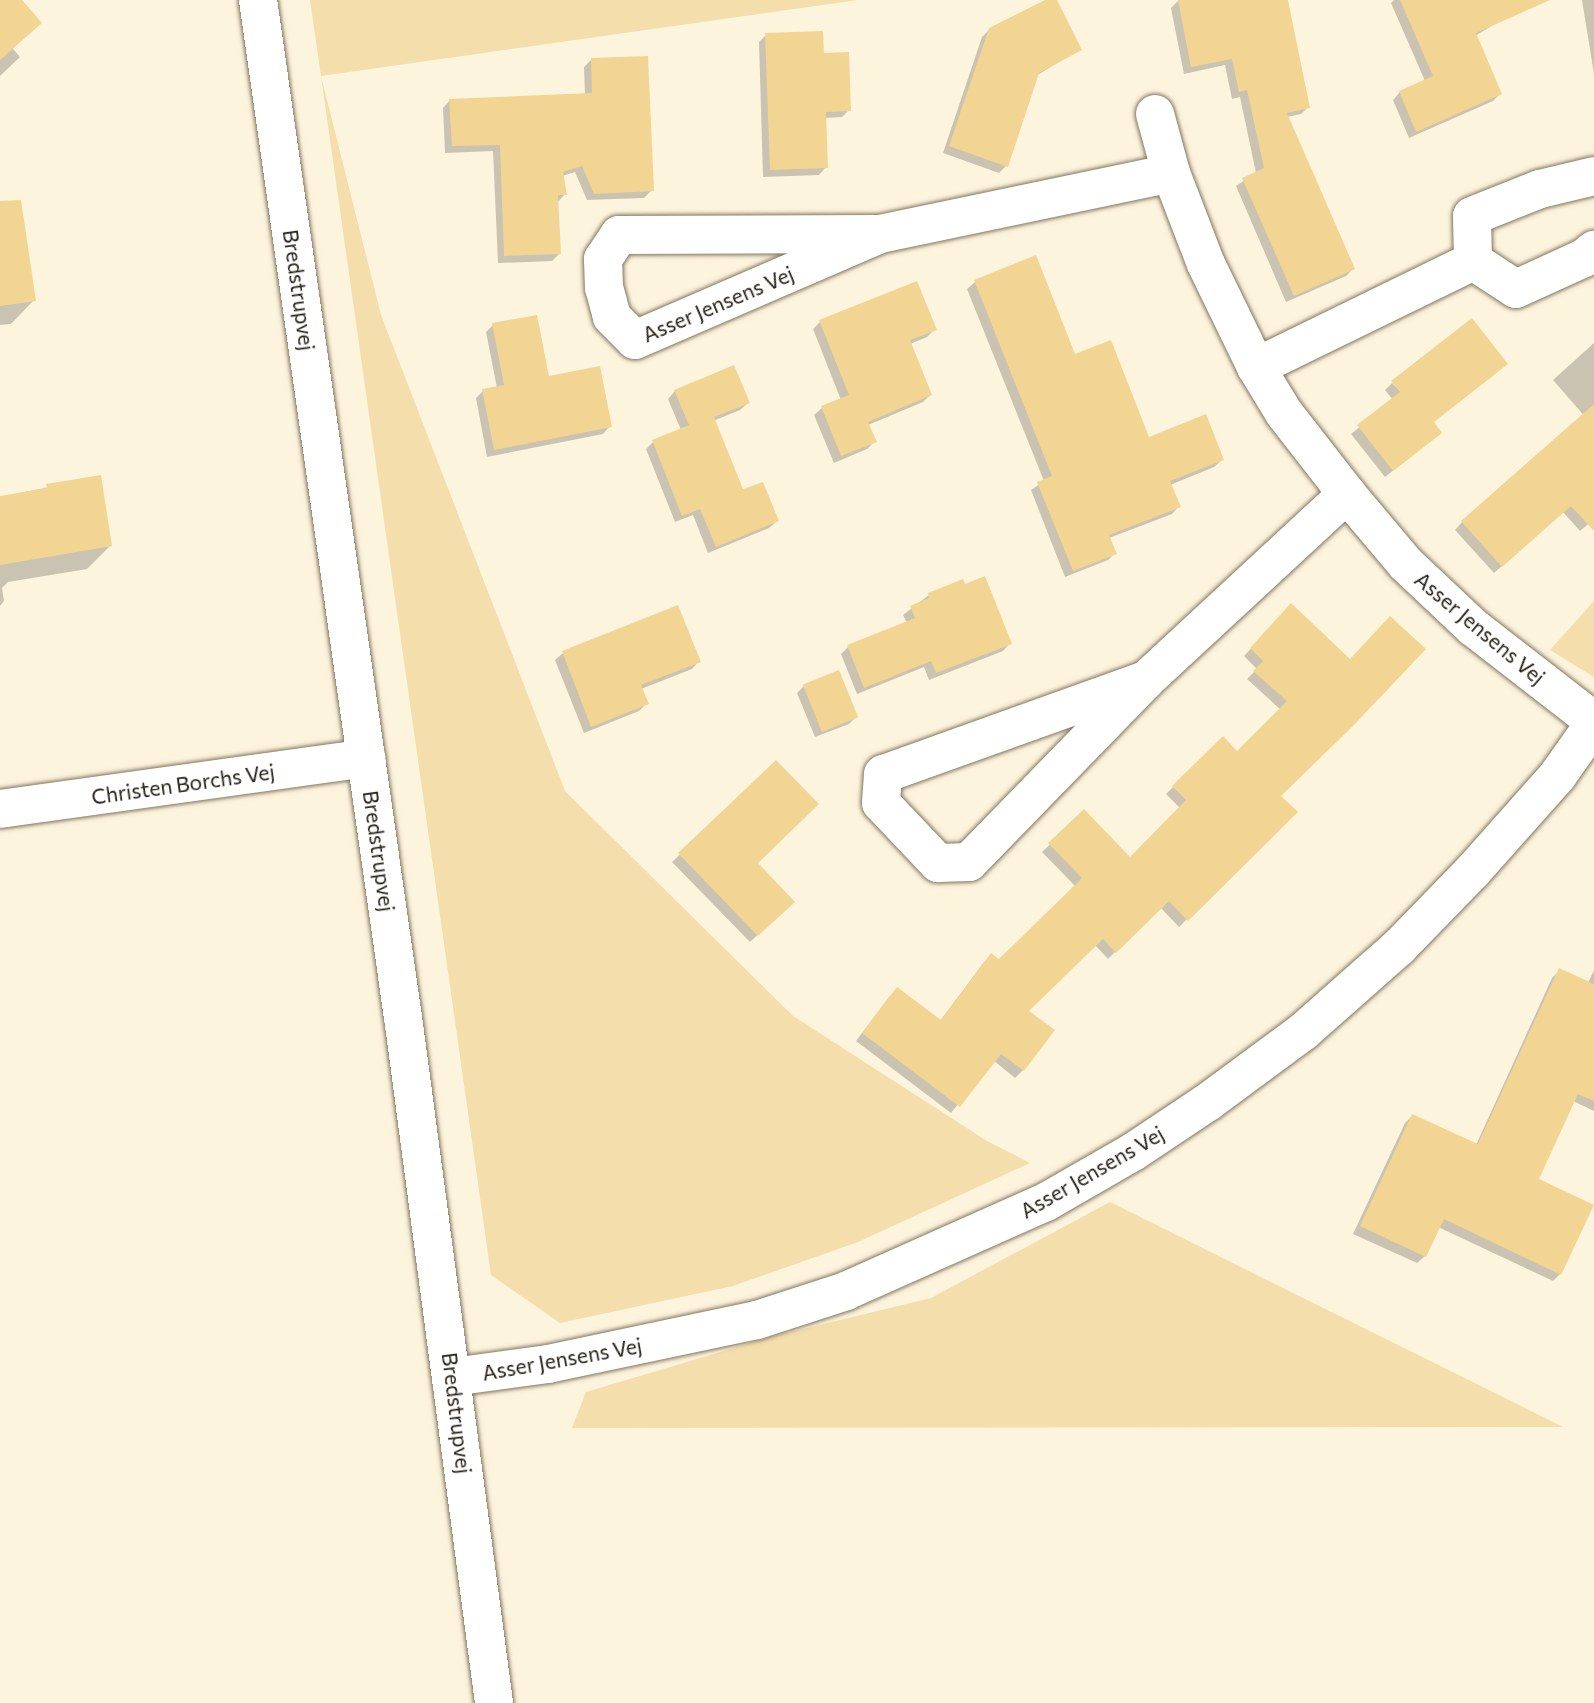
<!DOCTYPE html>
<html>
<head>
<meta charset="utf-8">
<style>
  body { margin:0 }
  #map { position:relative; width:1594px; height:1703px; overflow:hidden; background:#fdf4de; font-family:Commissioner,sans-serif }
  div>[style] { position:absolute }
  .green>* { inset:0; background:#f3deac }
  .shadow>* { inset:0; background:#0003 }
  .building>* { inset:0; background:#f2d592; transform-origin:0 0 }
  .roads { filter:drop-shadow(0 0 2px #81765d) drop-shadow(0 0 2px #81765d) }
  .street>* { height:38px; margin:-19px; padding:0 19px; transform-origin:19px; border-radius:19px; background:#fff }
  .secondary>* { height:38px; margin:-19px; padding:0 19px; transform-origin:19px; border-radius:19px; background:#fff }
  span { translate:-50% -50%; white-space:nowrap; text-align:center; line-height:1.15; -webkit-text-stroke:5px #fff; paint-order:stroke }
  .street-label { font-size:21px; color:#272218 }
</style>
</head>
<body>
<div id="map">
  <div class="green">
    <div style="clip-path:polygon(310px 0,858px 0,321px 76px,381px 315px,565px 791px,793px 1016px,987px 1141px,1030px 1163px,858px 1242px,733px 1286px,560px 1323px,491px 1275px,321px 76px)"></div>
    <div style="clip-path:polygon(1594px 601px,1594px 677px,1550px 650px)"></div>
    <div style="clip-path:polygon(1110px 1202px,1563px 1427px,572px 1428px,586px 1392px,774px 1336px,931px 1298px)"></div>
  </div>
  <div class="shadow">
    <div style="clip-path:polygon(0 0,20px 0,13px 49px,20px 57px,0 76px)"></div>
    <div style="clip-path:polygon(1049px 0,1055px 0,1080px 49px,1036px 76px,1006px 166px,999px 173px,943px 153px,982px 37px,990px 29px)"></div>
    <div style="clip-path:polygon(1179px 0,1286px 0,1308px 107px,1301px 114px,1287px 117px,1353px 269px,1346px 276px,1286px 302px,1236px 186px,1256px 173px,1240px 97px,1232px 99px,1225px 65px,1184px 74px,1171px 8px)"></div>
    <div style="clip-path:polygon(1394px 0,1489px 0,1498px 22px,1475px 36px,1500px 94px,1493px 101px,1409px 138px,1393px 100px,1400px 92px,1425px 81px,1391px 3px)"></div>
    <div style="clip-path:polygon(1582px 0,1594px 0,1594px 74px)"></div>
    <div style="clip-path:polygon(766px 35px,822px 55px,849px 110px,842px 117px,825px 118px,826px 167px,819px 175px,763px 177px,759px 42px)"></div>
    <div style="clip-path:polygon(591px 60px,652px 190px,644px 198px,587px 200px,575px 172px,562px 176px,565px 194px,557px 203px,559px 254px,552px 261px,498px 263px,493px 151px,445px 153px,443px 108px,450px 100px,585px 95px,584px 67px)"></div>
    <div style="clip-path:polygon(0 238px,34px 300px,11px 324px,0 325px)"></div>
    <div style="clip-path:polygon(975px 282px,1074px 356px,1148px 439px,1222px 460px,1214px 467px,1170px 485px,1179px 506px,1172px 514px,1109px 538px,1115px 553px,1108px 560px,1065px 577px,1031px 490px,1044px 481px,967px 289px)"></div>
    <div style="clip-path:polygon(820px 322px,935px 329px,927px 337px,910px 344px,930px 395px,923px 402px,868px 425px,874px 442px,867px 449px,834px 463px,814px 415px,822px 408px,841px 400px,813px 329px)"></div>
    <div style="clip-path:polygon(493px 325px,548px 378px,610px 426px,603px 434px,487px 457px,476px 398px,483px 391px,497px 388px,486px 332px)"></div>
    <div style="clip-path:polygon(1594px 343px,1594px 413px,1587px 419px,1553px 380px)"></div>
    <div style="clip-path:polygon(1392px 383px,1432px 423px,1432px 440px,1385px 477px,1351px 434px,1393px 400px,1385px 390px)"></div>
    <div style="clip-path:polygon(675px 391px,748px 403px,740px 410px,713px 421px,742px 491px,777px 521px,769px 528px,708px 553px,693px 515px,675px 522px,646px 449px,653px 442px,681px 430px,668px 399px)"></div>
    <div style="clip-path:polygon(1594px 466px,1594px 519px,1580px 531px,1563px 512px,1494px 573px,1455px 530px,1462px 522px)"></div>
    <div style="clip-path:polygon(99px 477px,110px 546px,87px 569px,8px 582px,2px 588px,4px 601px,0 606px,0 497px)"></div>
    <div style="clip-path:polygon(929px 595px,1010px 643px,1003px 651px,929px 680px,924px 667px,857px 694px,841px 654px,848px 647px,907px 623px,903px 615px)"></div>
    <div style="clip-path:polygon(1291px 606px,1350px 661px,1279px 796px,1295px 812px,1179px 927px,1160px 907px,1108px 959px,1095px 945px,1027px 1011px,1053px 1031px,1023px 1070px,1015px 1078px,993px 1060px,951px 1113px,856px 1041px,890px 996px,940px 1021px,984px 962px,999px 961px,1076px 887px,1042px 852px,1084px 812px,1129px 859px,1180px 808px,1166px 794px,1173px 787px,1237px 753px,1281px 710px,1247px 679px,1257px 669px,1244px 656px)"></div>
    <div style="clip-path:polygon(563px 653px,699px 661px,692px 669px,641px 689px,647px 703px,639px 711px,584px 733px,555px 660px)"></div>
    <div style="clip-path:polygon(804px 686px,856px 717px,849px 724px,815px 737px,797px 693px)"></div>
    <div style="clip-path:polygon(776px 762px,756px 863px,792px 902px,750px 942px,672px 862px)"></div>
    <div style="clip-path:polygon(1560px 970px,1588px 983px,1594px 970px,1594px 1111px,1573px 1101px,1537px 1180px,1560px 1274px,1553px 1281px,1438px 1227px,1425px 1256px,1417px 1263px,1353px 1234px,1405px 1123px,1412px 1116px,1476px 1145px,1552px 978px)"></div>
  </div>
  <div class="building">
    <div style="clip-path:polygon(0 0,22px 0,42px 23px,0 60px)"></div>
    <div style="clip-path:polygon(1045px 0,1057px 0,1082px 50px,1039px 73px,1008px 167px,949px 146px,989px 28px)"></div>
    <div style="clip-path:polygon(1178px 0,1288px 0,1310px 108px,1287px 113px,1355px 269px,1294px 296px,1242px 178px,1264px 168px,1247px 90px,1239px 92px,1232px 59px,1191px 67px)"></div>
    <div style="clip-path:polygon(1400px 0,1550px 0,1476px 33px,1502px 94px,1416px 132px,1399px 91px,1433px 76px)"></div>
    <div style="clip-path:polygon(823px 31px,824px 53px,849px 52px,851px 111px,826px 112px,828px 168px,770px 170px,765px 33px)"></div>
    <div style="clip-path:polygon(648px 56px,654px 191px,594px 194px,582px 166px,563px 172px,567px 195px,558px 195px,561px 254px,504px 256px,500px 145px,452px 146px,449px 99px,592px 93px,591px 58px)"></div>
    <div style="clip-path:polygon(21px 200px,36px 301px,0 306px,0 201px)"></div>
    <div style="clip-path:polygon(1036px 255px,1075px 354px,1111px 340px,1149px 437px,1206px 414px,1224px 460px,1170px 481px,1181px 507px,1109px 535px,1117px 554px,1073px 571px,1037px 482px,1052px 476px,974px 280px)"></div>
    <div style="clip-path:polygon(917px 281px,937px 330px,910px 340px,932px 395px,868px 422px,877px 442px,841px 456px,821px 406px,849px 395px,819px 320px)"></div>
    <div style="clip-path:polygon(537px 315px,549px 376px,600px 366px,612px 427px,494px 450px,482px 389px,504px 385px,492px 323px)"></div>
    <div style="clip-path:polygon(1472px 318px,1508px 364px,1434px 422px,1442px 433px,1393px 471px,1357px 425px,1400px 392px,1391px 381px)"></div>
    <div style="clip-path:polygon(734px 365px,750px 403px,714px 417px,743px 489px,763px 482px,779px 521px,716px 547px,700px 509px,682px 516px,652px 440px,689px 425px,674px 390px)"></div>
    <div style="clip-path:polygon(1594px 404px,1594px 531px,1571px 506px,1502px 567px,1461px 521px)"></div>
    <div style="clip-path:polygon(101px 475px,112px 546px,0 565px,0 496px,47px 488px,46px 484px)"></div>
    <div style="clip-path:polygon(985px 576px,1012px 644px,936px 673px,931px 661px,864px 688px,847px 645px,915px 618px,910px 606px,929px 598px,928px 593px,963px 579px,965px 584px)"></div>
    <div style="clip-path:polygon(1291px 603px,1350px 659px,1390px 616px,1426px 649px,1352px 727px,1281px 796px,1298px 812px,1188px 921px,1169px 901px,1116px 953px,1103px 939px,1029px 1011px,1055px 1030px,1024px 1071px,1001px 1054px,960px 1107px,862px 1033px,897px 987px,941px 1020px,991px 953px,999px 959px,1082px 878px,1048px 843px,1084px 809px,1130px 857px,1186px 800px,1172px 786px,1223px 736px,1237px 751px,1287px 701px,1253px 671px,1263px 661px,1250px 648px)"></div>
    <div style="clip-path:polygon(678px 605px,701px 662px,641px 685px,649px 704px,591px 727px,562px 651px)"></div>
    <div style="left:839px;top:670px;width:51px;height:39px;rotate:68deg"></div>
    <div style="clip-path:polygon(776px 760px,819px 804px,758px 863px,795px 902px,758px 936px,678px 853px)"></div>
    <div style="clip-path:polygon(1559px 968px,1594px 984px,1594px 1101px,1578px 1094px,1539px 1179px,1594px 1205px,1561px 1275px,1444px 1219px,1426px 1257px,1360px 1226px,1412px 1114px,1478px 1144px)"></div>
  </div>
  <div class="roads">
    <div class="street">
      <div style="left:1155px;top:114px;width:61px;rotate:74.8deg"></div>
      <div style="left:1171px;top:173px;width:97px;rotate:69deg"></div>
      <div style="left:1206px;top:264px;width:114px;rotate:64.1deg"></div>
      <div style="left:1256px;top:367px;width:54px;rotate:58.7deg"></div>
      <div style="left:1284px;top:413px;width:103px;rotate:52.1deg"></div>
      <div style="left:1347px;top:494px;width:92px;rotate:49.9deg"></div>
      <div style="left:1406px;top:564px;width:93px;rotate:43.3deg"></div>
      <div style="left:1474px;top:628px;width:152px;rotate:37.8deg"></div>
      <div style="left:880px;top:234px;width:267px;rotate:156.6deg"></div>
      <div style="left:635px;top:340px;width:33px;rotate:-135deg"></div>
      <div style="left:612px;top:317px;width:30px;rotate:-105deg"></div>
      <div style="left:604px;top:288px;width:29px;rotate:-92deg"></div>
      <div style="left:603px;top:259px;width:29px;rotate:-56deg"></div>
      <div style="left:619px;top:235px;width:261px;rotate:-0.2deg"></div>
      <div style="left:880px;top:234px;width:297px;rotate:-11.8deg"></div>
      <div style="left:1473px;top:261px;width:45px;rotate:-91.3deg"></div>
      <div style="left:1472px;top:216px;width:73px;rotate:-21.7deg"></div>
      <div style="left:1540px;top:189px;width:56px;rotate:-13.5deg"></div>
      <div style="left:1473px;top:261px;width:51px;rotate:33.1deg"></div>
      <div style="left:1516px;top:289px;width:75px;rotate:-24.5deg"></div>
      <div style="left:1584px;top:258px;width:13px;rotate:-39deg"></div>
      <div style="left:1256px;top:367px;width:242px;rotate:-26deg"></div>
      <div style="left:1146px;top:680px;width:279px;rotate:160.3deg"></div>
      <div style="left:883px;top:774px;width:29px;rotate:94deg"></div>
      <div style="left:881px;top:803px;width:83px;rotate:46.5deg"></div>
      <div style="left:938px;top:863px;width:31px;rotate:-2deg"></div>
      <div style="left:969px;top:862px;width:254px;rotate:-45.8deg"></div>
      <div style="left:1146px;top:680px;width:274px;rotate:-42.8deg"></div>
      <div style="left:0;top:809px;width:370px;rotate:-7.9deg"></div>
      <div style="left:452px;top:1377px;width:97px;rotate:-7.7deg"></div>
      <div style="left:548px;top:1364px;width:214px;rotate:-11.9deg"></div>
      <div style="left:757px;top:1320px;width:94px;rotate:-18deg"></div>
      <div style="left:846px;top:1291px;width:219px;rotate:-24deg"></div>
      <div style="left:1046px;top:1202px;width:100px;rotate:-29.9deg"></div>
      <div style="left:1133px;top:1152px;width:90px;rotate:-33.7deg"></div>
      <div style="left:1208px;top:1102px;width:119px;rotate:-36.5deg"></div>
      <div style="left:1304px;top:1031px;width:127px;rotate:-41.5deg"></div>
      <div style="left:1399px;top:947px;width:105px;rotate:-45.8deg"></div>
      <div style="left:1472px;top:872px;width:130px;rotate:-48.4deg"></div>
      <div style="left:1558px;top:775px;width:62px;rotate:-54.8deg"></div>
    </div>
    <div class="secondary">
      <div style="left:258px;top:0;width:1027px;rotate:81.89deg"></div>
      <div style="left:403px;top:1017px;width:692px;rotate:82.44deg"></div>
    </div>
  </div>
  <div class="street-label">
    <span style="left:299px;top:290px;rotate:82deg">Bredstrupvej</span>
    <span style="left:718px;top:304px;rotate:-23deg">Asser Jensens Vej</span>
    <span style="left:1480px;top:628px;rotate:40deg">Asser Jensens Vej</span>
    <span style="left:183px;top:784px;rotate:-8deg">Christen Borchs Vej</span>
    <span style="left:379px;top:851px;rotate:82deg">Bredstrupvej</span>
    <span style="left:1092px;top:1172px;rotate:-30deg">Asser Jensens Vej</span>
    <span style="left:562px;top:1359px;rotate:-10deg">Asser Jensens Vej</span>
    <span style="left:457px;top:1413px;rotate:83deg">Bredstrupvej</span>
  </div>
</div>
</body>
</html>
